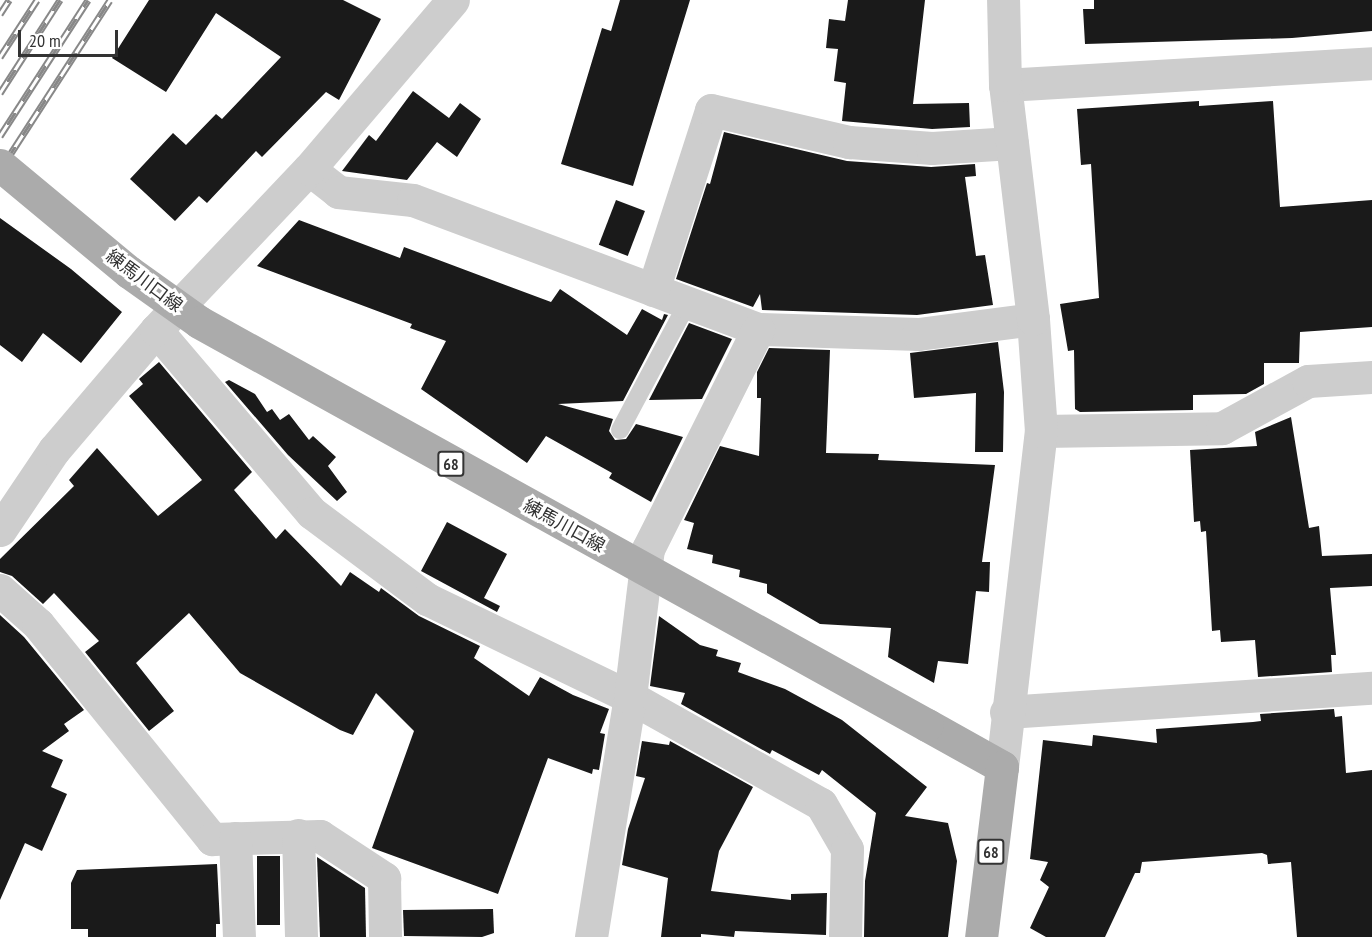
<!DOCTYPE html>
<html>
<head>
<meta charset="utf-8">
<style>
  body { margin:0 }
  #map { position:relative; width:1372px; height:937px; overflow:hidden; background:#fff; font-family:"PT Sans Narrow","Noto Sans JP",sans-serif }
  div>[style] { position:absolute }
  .building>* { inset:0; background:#1a1a1a; transform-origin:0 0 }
  .service>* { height:18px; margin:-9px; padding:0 9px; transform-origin:9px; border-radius:9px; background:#cdcdcd }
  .minor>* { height:33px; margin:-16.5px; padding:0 16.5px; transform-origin:16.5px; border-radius:16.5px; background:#cdcdcd }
  .tertiary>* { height:33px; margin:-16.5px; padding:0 16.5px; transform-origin:16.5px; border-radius:16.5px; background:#cdcdcd }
  .primary>* { height:33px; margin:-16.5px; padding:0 16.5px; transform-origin:16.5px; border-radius:16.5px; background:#ababab }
  .rail>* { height:7px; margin-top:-3.5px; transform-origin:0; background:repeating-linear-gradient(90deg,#fff 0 14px,#888 0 28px); box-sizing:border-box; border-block:2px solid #888 }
  .primary-bridge>* { height:33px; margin:-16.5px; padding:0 16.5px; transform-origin:16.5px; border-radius:16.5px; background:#ababab }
  span { translate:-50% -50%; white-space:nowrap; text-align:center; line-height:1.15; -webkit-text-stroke:6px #fff; paint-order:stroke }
  .shield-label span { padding:2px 4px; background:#fff; border:2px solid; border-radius:4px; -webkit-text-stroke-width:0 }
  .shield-label { font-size:16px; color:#333; font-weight:700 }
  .street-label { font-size:18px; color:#333 }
  .scale { position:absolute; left:18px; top:30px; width:100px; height:27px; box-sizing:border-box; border:3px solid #333; border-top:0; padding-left:8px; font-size:18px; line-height:21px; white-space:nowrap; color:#333; -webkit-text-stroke:4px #fff; paint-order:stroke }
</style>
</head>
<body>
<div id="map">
  <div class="building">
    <div style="clip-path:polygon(149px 0,343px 0,381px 19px,339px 100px,326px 92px,262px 157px,256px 151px,207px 203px,199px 196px,175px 221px,130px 179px,173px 133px,186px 145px,216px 114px,222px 119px,281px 57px,216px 13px,166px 92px,112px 58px)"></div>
    <div style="clip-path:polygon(620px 0,690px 0,633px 186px,561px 164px,602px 28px,611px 31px)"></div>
    <div style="clip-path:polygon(848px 0,925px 0,913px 104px,969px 103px,970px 127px,932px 129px,842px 121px,846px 83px,834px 81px,838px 49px,826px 48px,829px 19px,845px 21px)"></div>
    <div style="clip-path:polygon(1094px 0,1372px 0,1372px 31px,1292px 38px,1085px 44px,1083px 9px,1094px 9px)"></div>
    <div style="clip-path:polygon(413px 91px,449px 118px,460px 103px,481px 119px,457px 157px,437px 142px,407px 180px,342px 171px,369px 135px,376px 141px)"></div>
    <div style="clip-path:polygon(1199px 101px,1199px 106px,1273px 101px,1280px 207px,1372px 200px,1372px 327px,1300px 332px,1299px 363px,1264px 363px,1264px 384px,1246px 394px,1193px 395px,1193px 410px,1080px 412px,1075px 409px,1074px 350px,1068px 351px,1060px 304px,1099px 298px,1091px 164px,1081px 165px,1077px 109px)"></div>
    <div style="clip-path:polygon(724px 132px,847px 161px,931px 167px,975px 164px,976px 176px,965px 177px,976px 256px,985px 255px,993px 305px,917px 315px,762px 310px,760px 294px,753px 307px,676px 279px,707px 183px,710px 184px)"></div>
    <div style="left:616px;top:200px;width:31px;height:48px;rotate:21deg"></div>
    <div style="clip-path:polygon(0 218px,71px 269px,122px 312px,81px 363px,43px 333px,22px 362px,0 345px)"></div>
    <div style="clip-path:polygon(299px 220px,400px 258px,404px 247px,551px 302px,560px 289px,627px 335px,642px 309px,662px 320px,664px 314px,668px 315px,623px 401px,558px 404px,613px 419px,609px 431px,615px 440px,626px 439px,636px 424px,683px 437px,651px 502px,609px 478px,612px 473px,546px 436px,527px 463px,421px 389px,446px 341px,410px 328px,412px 324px,257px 266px)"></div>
    <div style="clip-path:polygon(689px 323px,732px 339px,702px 399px,649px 400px)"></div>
    <div style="clip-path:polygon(998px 342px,1004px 392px,1003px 452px,975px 452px,976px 393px,914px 398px,910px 353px)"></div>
    <div style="clip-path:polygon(769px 348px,830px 350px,826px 453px,879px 454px,878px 460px,995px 465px,982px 562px,990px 562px,989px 592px,976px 591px,968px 664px,938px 661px,934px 683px,888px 657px,891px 628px,820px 624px,767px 593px,767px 584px,739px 577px,740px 570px,712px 563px,713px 555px,687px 549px,694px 523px,684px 520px,720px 446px,759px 456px,761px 398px,757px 398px,757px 372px)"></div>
    <div style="clip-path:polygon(159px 362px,252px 472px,234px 490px,276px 539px,285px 529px,341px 586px,350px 572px,379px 592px,381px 588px,419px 616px,480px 646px,474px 658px,529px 696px,540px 677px,573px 695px,609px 709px,600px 733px,605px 734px,599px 770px,593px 769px,592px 774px,548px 758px,498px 894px,372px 848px,414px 731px,376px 693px,353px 735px,340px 730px,240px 673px,189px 613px,136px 663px,174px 711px,149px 731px,85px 652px,99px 641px,54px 593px,43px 604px,12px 576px,0 572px,0 559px,74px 486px,69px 480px,97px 448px,158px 516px,202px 480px,129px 396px,143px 384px,139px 379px)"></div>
    <div style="clip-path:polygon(229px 380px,255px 394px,267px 412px,272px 409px,280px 420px,289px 414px,309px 440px,313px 436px,336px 457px,328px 466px,347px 492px,337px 501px,288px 455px,225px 382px)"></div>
    <div style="clip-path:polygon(1291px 417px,1309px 528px,1319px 526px,1322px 556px,1372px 554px,1372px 586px,1330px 588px,1336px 655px,1331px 655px,1332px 672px,1258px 677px,1255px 640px,1221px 642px,1220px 630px,1212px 631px,1206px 531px,1201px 532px,1200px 521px,1194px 522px,1190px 450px,1257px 446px,1255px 432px)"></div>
    <div style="clip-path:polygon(447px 522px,507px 554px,484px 598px,500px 606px,497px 612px,421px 571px)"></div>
    <div style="clip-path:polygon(0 615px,24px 637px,84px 710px,64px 724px,69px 731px,42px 751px,63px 760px,51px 787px,67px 794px,42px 851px,25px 843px,0 900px)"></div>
    <div style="clip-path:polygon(659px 616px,700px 645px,718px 650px,716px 656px,741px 663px,738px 672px,785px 689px,842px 720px,927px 787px,905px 816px,948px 823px,957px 861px,948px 937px,864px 937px,865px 881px,876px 813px,822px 770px,819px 775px,772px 750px,770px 754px,681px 704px,685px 693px,650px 686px)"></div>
    <div style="clip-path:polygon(1334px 709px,1335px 717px,1342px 716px,1346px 773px,1372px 770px,1372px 937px,1297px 937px,1291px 862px,1268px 864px,1267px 855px,1262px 853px,1142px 862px,1140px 873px,1135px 873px,1105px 937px,1046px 937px,1030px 928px,1049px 887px,1040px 880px,1048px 862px,1030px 859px,1043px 740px,1092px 746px,1093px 735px,1157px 743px,1156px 729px,1253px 722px,1261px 721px,1260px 714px)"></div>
    <div style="clip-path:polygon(642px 741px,669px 745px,670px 741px,753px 787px,719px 851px,711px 891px,791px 900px,791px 894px,827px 893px,826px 935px,735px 931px,734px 937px,701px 934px,701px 937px,661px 937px,668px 878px,622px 865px,628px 829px,645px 778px,636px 776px)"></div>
    <div style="left:257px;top:856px;width:23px;height:69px"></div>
    <div style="clip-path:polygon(317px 857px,365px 888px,366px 937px,320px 937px)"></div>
    <div style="clip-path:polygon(217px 864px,220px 924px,216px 924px,216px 937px,88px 937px,88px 929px,71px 929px,71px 883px,77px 870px)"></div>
    <div style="clip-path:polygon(493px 909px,494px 933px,482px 937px,404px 936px,403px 910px)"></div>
  </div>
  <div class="service">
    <div style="left:620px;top:430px;width:145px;rotate:-62deg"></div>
  </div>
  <div class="minor">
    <div style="left:309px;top:169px;width:37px;rotate:38deg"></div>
    <div style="left:338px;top:192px;width:75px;rotate:6.1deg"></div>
    <div style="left:413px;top:200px;width:368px;rotate:20.5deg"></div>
    <div style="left:758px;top:329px;width:160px;rotate:1.8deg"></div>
    <div style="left:918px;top:334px;width:116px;rotate:-7.4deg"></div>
    <div style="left:653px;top:290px;width:189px;rotate:-72.1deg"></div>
    <div style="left:711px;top:110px;width:142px;rotate:13.1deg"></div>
    <div style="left:849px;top:142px;width:83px;rotate:4.1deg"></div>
    <div style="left:932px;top:148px;width:80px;rotate:-3.6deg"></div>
    <div style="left:156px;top:330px;width:240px;rotate:49.6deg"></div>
    <div style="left:312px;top:513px;width:144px;rotate:36.8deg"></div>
    <div style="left:427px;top:599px;width:225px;rotate:25.8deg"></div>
    <div style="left:630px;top:697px;width:219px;rotate:29.3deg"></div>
    <div style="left:821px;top:804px;width:52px;rotate:60deg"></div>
    <div style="left:847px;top:849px;width:88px;rotate:91.3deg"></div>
    <div style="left:1041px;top:431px;width:181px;rotate:-0.9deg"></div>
    <div style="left:1222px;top:428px;width:98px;rotate:-28.7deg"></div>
    <div style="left:1308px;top:381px;width:64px;rotate:-3.6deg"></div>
    <div style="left:0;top:530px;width:97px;rotate:-56deg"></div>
    <div style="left:54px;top:450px;width:157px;rotate:-49.6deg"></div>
    <div style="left:156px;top:330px;width:222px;rotate:-46.5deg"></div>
    <div style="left:309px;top:169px;width:222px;rotate:-49.6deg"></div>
    <div style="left:0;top:590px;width:51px;rotate:41.8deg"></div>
    <div style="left:38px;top:624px;width:277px;rotate:51deg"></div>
    <div style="left:212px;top:839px;width:108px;rotate:-1.6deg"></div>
    <div style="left:320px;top:836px;width:77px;rotate:33.3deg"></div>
    <div style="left:384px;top:878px;width:59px;rotate:89deg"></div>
    <div style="left:1006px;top:712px;width:367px;rotate:-3.8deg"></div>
    <div style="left:298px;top:835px;width:102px;rotate:88.3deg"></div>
    <div style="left:235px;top:838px;width:99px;rotate:87.7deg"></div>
    <div style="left:591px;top:937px;width:243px;rotate:-80.8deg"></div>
    <div style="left:630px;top:697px;width:149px;rotate:-83.1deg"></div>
    <div style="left:648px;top:549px;width:246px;rotate:-63.4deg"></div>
  </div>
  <div class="tertiary">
    <div style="left:1005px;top:85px;width:368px;rotate:-3.4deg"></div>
    <div style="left:1002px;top:767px;width:338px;rotate:-83.4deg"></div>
    <div style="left:1041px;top:431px;width:112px;rotate:-94.1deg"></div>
    <div style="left:1033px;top:319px;width:236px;rotate:-96.8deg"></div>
    <div style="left:1005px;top:85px;width:85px;rotate:-91.3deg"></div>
  </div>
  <div class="primary">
    <div style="left:927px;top:725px;width:86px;rotate:29.2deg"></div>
    <div style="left:1002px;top:767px;width:171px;rotate:97deg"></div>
  </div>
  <div class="rail">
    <div style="left:0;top:14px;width:17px;rotate:-57deg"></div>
    <div style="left:0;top:57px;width:68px;rotate:-57deg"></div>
    <div style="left:0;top:93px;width:111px;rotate:-57.2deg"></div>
    <div style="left:0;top:136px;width:162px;rotate:-57.1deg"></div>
    <div style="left:0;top:170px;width:202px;rotate:-57.1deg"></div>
  </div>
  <div class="primary-bridge">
    <div style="left:0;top:165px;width:168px;rotate:39.7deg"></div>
    <div style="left:129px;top:272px;width:86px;rotate:35.5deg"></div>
    <div style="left:199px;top:322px;width:832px;rotate:28.97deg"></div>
  </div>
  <div class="shield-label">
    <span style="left:451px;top:464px">68</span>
    <span style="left:991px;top:852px">68</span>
  </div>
  <div class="street-label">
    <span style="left:144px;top:281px;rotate:37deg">練馬川口線</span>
    <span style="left:564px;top:526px;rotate:29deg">練馬川口線</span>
  </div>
  <div class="scale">20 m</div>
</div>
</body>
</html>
